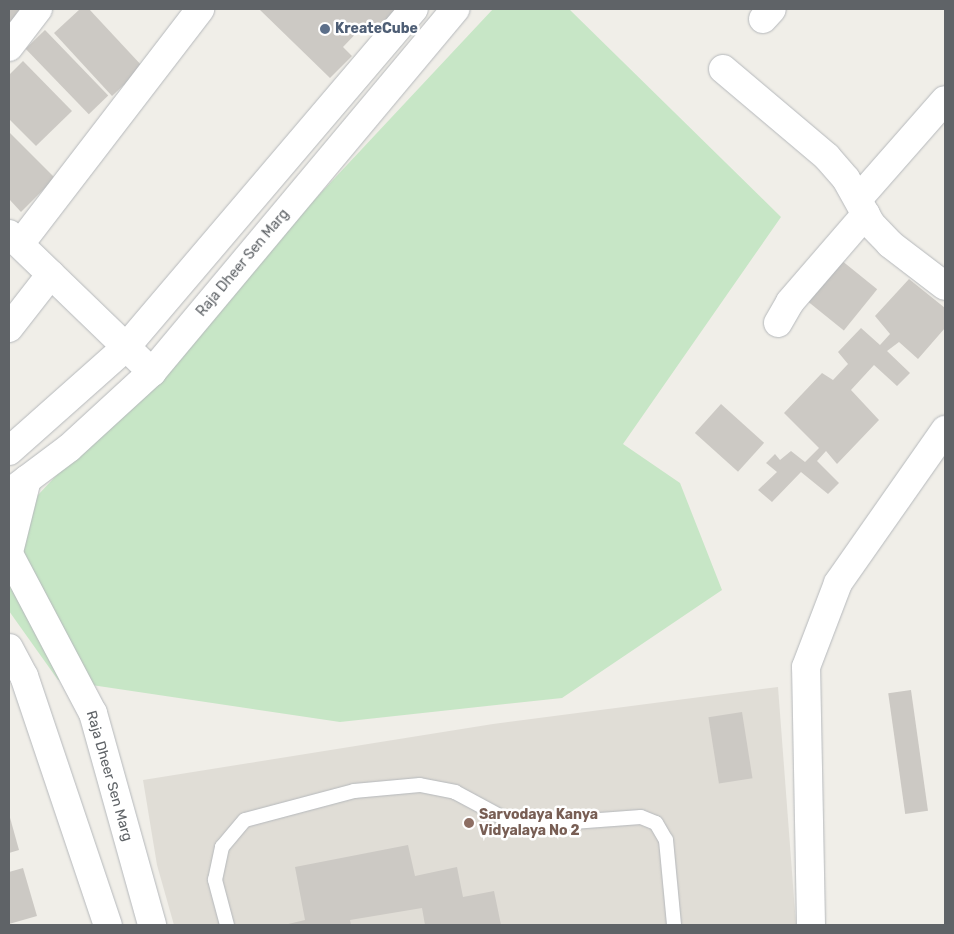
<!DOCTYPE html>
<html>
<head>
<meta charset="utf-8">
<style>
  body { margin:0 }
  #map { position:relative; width:954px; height:934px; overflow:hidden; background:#f0eee8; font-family:Rubik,sans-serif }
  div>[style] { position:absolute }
  .education>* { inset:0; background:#e0ddd6 }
  .green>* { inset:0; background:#c7e6c6 }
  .building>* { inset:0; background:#ccc9c4; transform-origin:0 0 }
  .roads { filter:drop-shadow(0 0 1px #b5b8bb) drop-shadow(0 0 1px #b5b8bb) }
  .lane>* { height:14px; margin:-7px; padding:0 7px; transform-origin:7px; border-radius:7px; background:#fff }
  .street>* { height:28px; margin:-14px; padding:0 14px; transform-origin:14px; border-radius:14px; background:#fff }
  .secondary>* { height:28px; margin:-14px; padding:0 14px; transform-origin:14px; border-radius:14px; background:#fff }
  .dots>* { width:14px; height:14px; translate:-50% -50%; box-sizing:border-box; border:2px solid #fff; border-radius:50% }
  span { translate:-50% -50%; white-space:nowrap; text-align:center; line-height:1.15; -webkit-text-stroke:5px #fff; paint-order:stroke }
  .service-label { font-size:14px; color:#4e5e75; font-weight:700 }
  .left { translate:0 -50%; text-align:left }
  .street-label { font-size:14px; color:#5f6367 }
  .education-label { font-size:14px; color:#785e54; font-weight:700 }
  .frame { position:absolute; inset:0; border:10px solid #5f6367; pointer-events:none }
</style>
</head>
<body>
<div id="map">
  <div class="education">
    <div style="clip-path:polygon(778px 687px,796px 925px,174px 925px,157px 865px,143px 780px,493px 724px)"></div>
  </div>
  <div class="green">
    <div style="clip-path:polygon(493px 9px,569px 9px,781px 217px,623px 444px,680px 483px,722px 590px,562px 698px,340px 722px,58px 680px,9px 611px,9px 526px)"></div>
  </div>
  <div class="building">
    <div style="clip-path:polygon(9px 9px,22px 9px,9px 40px)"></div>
    <div style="clip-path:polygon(80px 9px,89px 9px,143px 67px,112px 96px,54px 33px)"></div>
    <div style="clip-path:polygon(259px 9px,397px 9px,374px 33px,365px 24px,343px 47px,352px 56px,330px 78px)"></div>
    <div style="left:45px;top:30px;width:91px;height:27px;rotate:46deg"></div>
    <div style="clip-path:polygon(23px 61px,72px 111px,36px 146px,9px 119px,9px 75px)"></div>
    <div style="clip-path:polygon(9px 132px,55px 178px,21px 212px,9px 199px)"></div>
    <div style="left:836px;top:256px;width:53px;height:53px;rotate:39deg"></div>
    <div style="clip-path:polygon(909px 279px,945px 308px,945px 328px,918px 359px,899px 342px,887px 351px,910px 373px,897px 386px,874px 365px,851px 390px,879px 420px,837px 464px,826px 451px,817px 461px,839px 483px,828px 494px,801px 472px,772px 502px,758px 490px,777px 472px,766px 463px,775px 454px,780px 460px,791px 451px,805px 462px,819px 448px,784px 413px,822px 373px,833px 380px,848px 364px,838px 352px,861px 328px,880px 345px,890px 334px,875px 316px)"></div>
    <div style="left:721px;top:404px;width:58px;height:39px;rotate:42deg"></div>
    <div style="left:911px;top:690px;width:122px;height:23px;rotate:82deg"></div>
    <div style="left:742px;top:712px;width:67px;height:34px;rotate:81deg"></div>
    <div style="clip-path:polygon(9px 814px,19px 850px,9px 853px)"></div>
    <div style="clip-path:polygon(408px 845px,415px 876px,457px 867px,463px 897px,494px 891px,501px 925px,425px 925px,422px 908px,350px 920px,351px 925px,284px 925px,305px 920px,295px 867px)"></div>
    <div style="clip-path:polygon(23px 868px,37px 916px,9px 924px,9px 872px)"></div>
  </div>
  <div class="roads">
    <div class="lane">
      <div style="left:227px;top:925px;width:47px;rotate:-104.9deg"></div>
      <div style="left:215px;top:880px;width:34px;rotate:-78deg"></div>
      <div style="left:222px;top:847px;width:35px;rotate:-50deg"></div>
      <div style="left:245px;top:820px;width:113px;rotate:-14.9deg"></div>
      <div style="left:354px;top:791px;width:66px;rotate:-5.2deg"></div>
      <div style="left:420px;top:785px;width:36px;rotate:11deg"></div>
      <div style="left:455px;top:792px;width:61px;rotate:28.2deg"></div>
      <div style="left:509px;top:821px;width:23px;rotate:10deg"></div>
      <div style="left:532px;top:825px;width:109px;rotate:-4.2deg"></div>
      <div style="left:641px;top:817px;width:16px;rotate:22deg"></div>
      <div style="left:656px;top:823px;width:20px;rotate:60deg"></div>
      <div style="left:666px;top:840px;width:85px;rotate:84.6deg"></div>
    </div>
    <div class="street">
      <div style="left:763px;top:19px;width:13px;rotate:-48deg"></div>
      <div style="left:9px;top:47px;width:48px;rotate:-52.7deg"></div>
      <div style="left:723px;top:69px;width:136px;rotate:40.2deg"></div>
      <div style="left:827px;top:157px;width:29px;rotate:49deg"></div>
      <div style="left:846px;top:179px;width:51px;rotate:60.9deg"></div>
      <div style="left:871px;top:224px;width:28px;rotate:46deg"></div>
      <div style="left:890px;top:244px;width:69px;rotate:37.4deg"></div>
      <div style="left:859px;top:198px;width:130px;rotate:-48.7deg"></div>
      <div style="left:9px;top:234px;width:199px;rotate:44deg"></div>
      <div style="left:20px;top:244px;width:296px;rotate:-52.5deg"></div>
      <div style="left:778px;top:323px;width:24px;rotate:-60deg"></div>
      <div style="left:790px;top:302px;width:116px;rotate:-49.2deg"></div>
      <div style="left:9px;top:328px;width:68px;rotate:-52.1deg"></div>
      <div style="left:811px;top:925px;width:258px;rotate:-91.1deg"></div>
      <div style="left:806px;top:667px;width:90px;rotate:-69.1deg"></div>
      <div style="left:838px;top:583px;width:187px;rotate:-55deg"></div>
    </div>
    <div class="secondary">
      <div style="left:9px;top:451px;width:157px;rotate:-41.6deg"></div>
      <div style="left:126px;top:347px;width:444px;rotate:-49.6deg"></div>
      <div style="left:9px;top:493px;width:75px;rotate:-36.9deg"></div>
      <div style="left:69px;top:448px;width:113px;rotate:-42.5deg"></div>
      <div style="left:152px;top:372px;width:473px;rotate:-50.1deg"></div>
      <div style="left:9px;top:552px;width:75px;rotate:-76.1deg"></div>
      <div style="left:9px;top:554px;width:180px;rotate:62.2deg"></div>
      <div style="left:93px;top:713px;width:220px;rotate:74.4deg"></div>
      <div style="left:9px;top:648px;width:32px;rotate:62deg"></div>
      <div style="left:24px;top:676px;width:263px;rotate:71.4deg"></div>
    </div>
  </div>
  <div class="dots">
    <div style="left:325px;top:29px;background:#5c6f8a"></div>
    <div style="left:469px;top:823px;background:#8d6e63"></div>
  </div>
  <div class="service-label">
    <span class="left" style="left:335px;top:29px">KreateCube</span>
  </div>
  <div class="street-label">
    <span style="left:243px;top:263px;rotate:-50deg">Raja Dheer Sen Marg</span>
    <span style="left:109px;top:776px;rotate:74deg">Raja Dheer Sen Marg</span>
  </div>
  <div class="education-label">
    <span class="left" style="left:479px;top:823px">Sarvodaya Kanya<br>Vidyalaya No 2</span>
  </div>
  <div class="frame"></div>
</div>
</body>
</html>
